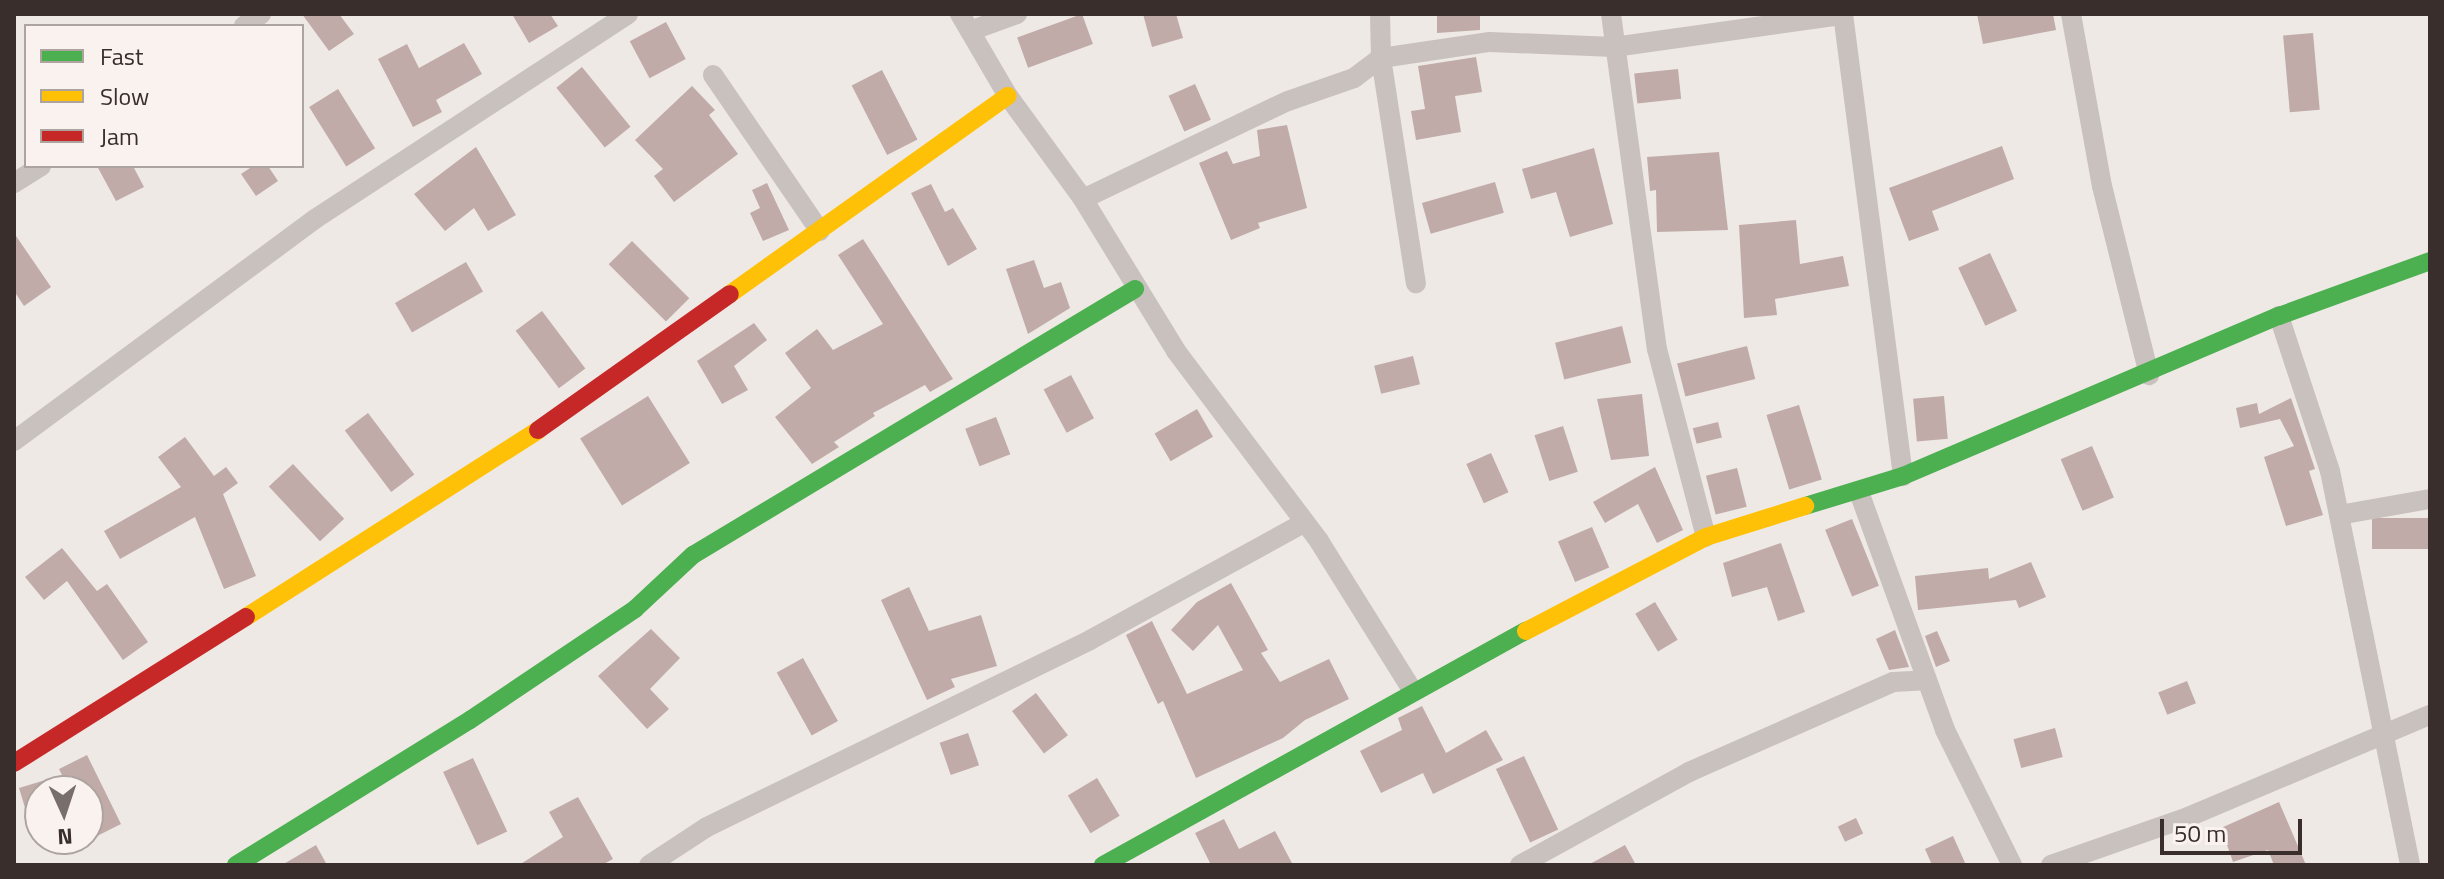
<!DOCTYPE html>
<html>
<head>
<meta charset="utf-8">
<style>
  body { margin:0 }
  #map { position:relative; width:2444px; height:879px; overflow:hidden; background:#eee9e5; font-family:"Titillium Web",sans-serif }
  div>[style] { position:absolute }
  .building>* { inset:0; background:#c0aba8; transform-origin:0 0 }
  .street>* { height:20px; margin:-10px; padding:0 10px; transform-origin:10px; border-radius:10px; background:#c8c1bd }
  .fast>* { height:18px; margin:-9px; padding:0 9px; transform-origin:9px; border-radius:9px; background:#4caf50 }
  .slow>* { height:18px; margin:-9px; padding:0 9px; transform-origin:9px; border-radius:9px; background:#ffc107 }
  .jam>* { height:18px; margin:-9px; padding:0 9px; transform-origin:9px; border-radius:9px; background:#c62828 }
  span { translate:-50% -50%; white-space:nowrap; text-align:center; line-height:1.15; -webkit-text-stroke:6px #faf2ee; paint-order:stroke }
  .frame { position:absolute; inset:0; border:16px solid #392e2b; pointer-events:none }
  .legend { position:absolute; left:24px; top:24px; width:280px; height:144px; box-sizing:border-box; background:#faf2ee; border:2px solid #ada4a0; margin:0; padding:10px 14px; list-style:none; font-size:24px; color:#392e2b }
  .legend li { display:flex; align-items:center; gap:16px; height:40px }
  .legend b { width:40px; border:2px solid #ada4a0 }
  .north { position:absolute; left:24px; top:775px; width:80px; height:80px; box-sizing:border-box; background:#faf2ee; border:2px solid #ada4a0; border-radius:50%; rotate:177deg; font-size:22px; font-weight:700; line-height:32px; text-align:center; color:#392e2b }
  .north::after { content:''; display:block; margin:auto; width:28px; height:36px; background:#786f6c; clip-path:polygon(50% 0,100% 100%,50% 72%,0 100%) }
  .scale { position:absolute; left:2160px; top:819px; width:142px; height:36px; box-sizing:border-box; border:4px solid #392e2b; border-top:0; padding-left:10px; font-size:24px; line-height:28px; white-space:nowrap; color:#392e2b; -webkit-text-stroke:6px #faf2ee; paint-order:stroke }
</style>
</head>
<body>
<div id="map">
  <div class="building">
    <div style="clip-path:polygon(302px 14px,339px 14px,354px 34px,329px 51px)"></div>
    <div style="clip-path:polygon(512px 14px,550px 14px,558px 26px,529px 43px)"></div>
    <div style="left:1082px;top:14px;width:32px;height:69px;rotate:70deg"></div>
    <div style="clip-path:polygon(1143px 14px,1176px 14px,1183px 38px,1152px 47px)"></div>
    <div style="clip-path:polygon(1437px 14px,1480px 14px,1480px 30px,1437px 33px)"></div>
    <div style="clip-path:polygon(1977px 14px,2053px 14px,2056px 30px,1983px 44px)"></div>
    <div style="left:666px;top:22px;width:42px;height:41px;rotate:62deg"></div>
    <div style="left:2313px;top:33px;width:77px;height:30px;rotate:85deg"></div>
    <div style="clip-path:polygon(464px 43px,482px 74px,436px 100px,442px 112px,413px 127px,378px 59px,407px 44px,419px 68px)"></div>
    <div style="clip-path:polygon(1476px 57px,1482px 92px,1455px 96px,1461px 132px,1416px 140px,1411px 111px,1425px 109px,1418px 66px)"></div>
    <div style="left:582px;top:67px;width:77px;height:33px;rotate:51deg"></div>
    <div style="left:1678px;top:69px;width:30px;height:44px;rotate:84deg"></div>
    <div style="left:882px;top:70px;width:78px;height:34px;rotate:63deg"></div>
    <div style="left:1195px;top:84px;width:39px;height:29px;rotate:66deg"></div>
    <div style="clip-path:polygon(692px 86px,715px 110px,709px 115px,738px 154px,674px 202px,654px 176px,663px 169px,635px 140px)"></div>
    <div style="left:338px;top:89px;width:70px;height:34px;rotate:58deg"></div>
    <div style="clip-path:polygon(1287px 125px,1307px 208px,1258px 223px,1260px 228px,1231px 240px,1199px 163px,1227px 151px,1233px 164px,1260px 156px,1257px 130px)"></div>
    <div style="clip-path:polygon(2002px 146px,2014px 179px,1932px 211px,1939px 230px,1909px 241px,1889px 188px)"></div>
    <div style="clip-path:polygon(476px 147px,516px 215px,488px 231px,474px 208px,445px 231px,414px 194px)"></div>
    <div style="clip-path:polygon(1594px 148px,1613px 224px,1570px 237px,1556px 192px,1531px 199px,1522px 169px)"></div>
    <div style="clip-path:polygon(1719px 152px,1728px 230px,1657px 232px,1656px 190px,1650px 191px,1647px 157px)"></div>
    <div style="clip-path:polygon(97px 166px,133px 166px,144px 187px,116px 201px)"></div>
    <div style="clip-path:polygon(253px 166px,268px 166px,278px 181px,256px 196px,241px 174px)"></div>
    <div style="left:1495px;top:182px;width:32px;height:76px;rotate:74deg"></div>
    <div style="clip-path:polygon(767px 183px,789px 230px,763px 241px,750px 213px,760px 208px,752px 190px)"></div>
    <div style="clip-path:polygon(931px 184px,945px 212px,953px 208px,977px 249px,948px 266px,911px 193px)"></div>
    <div style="clip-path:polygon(1796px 220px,1800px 264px,1843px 256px,1849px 286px,1775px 299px,1777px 315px,1744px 318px,1739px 225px)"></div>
    <div style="clip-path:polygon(14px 233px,51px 287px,24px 306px,14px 291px)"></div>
    <div style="clip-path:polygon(863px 239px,953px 379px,930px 392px,925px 385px,873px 413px,875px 416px,834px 442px,839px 447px,812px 464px,775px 417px,811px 388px,785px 353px,817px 329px,833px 350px,883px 324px,838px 255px)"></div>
    <div style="left:632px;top:241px;width:81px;height:33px;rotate:45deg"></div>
    <div style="left:1990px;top:253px;width:64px;height:35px;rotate:65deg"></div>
    <div style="clip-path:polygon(1034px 260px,1044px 288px,1061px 282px,1070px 308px,1028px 334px,1006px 269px)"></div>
    <div style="left:466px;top:262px;width:34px;height:82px;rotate:60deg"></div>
    <div style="left:542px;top:311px;width:72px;height:33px;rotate:53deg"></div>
    <div style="clip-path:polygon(754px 323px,767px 340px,734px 366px,748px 390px,722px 404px,697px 361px)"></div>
    <div style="left:1622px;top:326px;width:38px;height:69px;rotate:76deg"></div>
    <div style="left:1747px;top:346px;width:34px;height:72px;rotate:76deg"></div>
    <div style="left:1413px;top:356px;width:29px;height:40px;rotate:76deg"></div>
    <div style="left:1071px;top:375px;width:49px;height:31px;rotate:62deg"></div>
    <div style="clip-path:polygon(1642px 394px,1649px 456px,1611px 460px,1597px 399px)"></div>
    <div style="left:648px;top:396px;width:79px;height:80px;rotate:58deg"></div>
    <div style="left:1944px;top:396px;width:43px;height:31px;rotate:85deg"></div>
    <div style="clip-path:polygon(2291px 398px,2315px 469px,2309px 471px,2323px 515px,2286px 526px,2264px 457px,2294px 446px,2280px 419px,2240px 428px,2236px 408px,2257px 403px,2259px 414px)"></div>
    <div style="left:1799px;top:405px;width:78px;height:34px;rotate:73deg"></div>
    <div style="left:1197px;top:409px;width:32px;height:49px;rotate:60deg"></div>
    <div style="left:368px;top:413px;width:77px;height:29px;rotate:53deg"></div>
    <div style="left:996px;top:417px;width:40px;height:33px;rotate:69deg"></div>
    <div style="left:1718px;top:422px;width:16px;height:26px;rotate:76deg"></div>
    <div style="left:1563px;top:426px;width:48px;height:30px;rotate:72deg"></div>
    <div style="clip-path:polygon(185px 437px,214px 476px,226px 467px,238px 483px,223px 494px,256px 576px,224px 589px,195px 517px,120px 559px,104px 531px,181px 487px,158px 457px)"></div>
    <div style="left:2092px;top:446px;width:56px;height:34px;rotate:67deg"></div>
    <div style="left:1491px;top:453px;width:43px;height:27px;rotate:66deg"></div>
    <div style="left:293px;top:464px;width:75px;height:33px;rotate:47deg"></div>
    <div style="clip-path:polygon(1655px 467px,1683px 530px,1657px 543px,1638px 504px,1605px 523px,1593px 502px)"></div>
    <div style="left:1737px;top:468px;width:40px;height:32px;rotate:76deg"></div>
    <div style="left:2430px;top:518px;width:31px;height:58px;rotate:90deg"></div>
    <div style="left:1852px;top:519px;width:72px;height:29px;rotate:68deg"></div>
    <div style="left:1592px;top:527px;width:44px;height:37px;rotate:67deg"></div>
    <div style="clip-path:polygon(1781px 543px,1805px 612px,1778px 621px,1767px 587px,1732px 597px,1723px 563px)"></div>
    <div style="clip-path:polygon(62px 548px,97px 591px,107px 584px,148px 642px,123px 660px,67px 581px,44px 600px,25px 577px)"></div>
    <div style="clip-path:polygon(2031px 562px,2046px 597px,2019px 608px,2016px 600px,1918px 610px,1915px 576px,1988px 568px,1989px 579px)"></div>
    <div style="clip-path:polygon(1231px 583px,1268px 650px,1261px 653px,1280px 682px,1329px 659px,1349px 699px,1305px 720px,1283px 738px,1196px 778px,1163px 701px,1158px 704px,1126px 635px,1152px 621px,1187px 694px,1243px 670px,1218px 625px,1193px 651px,1171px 630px,1197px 602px)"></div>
    <div style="clip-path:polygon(909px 587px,929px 631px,981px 615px,997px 666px,951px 679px,955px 687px,927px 700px,881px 600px)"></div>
    <div style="left:1655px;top:602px;width:44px;height:23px;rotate:59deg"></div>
    <div style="clip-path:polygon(651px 629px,680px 658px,650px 689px,669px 709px,647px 729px,598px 676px)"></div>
    <div style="clip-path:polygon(1895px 630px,1909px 667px,1889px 670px,1876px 639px)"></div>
    <div style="clip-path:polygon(1937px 631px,1950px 661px,1936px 667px,1925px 636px)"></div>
    <div style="left:803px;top:658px;width:72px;height:30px;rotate:61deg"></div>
    <div style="left:2187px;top:681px;width:24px;height:31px;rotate:68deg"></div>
    <div style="left:1036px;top:693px;width:53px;height:30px;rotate:53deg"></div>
    <div style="clip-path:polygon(1422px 706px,1446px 753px,1486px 730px,1503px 760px,1433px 794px,1423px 773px,1381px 793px,1360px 751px,1402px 730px,1398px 718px)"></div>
    <div style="left:2055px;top:728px;width:30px;height:43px;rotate:75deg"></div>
    <div style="left:968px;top:733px;width:34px;height:30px;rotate:71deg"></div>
    <div style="clip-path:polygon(87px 755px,121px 824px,93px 838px,88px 791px,40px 791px,36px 844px,19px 788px,62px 775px,59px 769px)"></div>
    <div style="left:1524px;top:756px;width:81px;height:31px;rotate:65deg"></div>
    <div style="left:473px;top:758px;width:81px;height:33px;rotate:65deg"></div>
    <div style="left:1097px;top:778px;width:44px;height:34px;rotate:59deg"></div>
    <div style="clip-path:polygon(578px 797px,613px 859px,602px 865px,519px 865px,563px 837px,549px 812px)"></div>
    <div style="clip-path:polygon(2279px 802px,2306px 865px,2274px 865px,2268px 850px,2233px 862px,2221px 828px)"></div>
    <div style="left:1856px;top:818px;width:17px;height:20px;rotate:65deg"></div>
    <div style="clip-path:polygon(1224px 819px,1239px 849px,1275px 831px,1293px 865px,1207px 865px,1210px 863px,1195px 833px)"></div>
    <div style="clip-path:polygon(1953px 836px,1966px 865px,1932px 865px,1925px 849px)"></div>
    <div style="clip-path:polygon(316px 845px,327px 865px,282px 865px)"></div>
    <div style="clip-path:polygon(1625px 845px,1636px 865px,1588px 865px)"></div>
  </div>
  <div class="street">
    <div style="left:960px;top:14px;width:95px;rotate:59.7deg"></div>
    <div style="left:1008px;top:96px;width:127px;rotate:53.9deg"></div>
    <div style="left:1083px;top:199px;width:178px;rotate:58.5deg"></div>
    <div style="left:1176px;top:351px;width:238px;rotate:53deg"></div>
    <div style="left:1319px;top:541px;width:176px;rotate:58deg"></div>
    <div style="left:1380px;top:14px;width:44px;rotate:88.7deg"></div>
    <div style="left:1381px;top:58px;width:228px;rotate:81.2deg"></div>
    <div style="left:1611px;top:14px;width:338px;rotate:82.2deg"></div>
    <div style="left:1657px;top:349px;width:194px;rotate:75.4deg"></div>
    <div style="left:1843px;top:14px;width:466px;rotate:82.6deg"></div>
    <div style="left:2071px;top:14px;width:175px;rotate:79.8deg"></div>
    <div style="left:2102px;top:186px;width:195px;rotate:76deg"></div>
    <div style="left:244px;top:26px;width:21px;rotate:-35deg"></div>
    <div style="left:970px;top:31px;width:50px;rotate:-19.9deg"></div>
    <div style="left:713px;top:75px;width:189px;rotate:55.6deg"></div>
    <div style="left:14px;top:183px;width:32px;rotate:-32deg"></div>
    <div style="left:1083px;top:199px;width:227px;rotate:-25.6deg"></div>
    <div style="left:1288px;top:101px;width:70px;rotate:-19.2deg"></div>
    <div style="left:1354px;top:78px;width:34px;rotate:-37deg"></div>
    <div style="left:1381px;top:58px;width:110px;rotate:-8.4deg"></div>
    <div style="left:1490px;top:42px;width:124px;rotate:2.3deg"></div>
    <div style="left:1614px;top:47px;width:231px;rotate:-8deg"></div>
    <div style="left:2279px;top:316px;width:163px;rotate:71.8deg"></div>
    <div style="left:2330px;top:471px;width:402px;rotate:78.5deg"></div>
    <div style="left:14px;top:441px;width:374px;rotate:-36.4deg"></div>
    <div style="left:315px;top:219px;width:374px;rotate:-33.2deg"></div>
    <div style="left:1859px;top:492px;width:253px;rotate:70.1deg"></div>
    <div style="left:1945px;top:730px;width:151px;rotate:63.6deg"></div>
    <div style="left:2339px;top:515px;width:92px;rotate:-10deg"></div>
    <div style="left:649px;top:865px;width:69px;rotate:-33.2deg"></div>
    <div style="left:707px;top:827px;width:426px;rotate:-26deg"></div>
    <div style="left:1090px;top:640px;width:244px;rotate:-28.7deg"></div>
    <div style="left:1520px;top:865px;width:193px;rotate:-28.8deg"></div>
    <div style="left:1689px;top:772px;width:223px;rotate:-23.8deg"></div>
    <div style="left:1893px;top:682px;width:33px;rotate:-3deg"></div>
    <div style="left:2051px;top:865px;width:145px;rotate:-19.3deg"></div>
    <div style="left:2188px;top:817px;width:263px;rotate:-22.9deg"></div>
  </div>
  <div class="fast">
    <div style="left:1805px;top:506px;width:102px;rotate:-17deg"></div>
    <div style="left:1903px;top:476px;width:409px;rotate:-23.1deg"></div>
    <div style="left:2279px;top:316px;width:161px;rotate:-20deg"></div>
    <div style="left:236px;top:865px;width:275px;rotate:-31.8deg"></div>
    <div style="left:470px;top:720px;width:199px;rotate:-33.9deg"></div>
    <div style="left:635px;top:609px;width:79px;rotate:-43deg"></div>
    <div style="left:693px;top:555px;width:516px;rotate:-31.04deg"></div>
    <div style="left:1103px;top:865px;width:483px;rotate:-29deg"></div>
  </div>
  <div class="slow">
    <div style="left:730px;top:294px;width:341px;rotate:-35.5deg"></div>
    <div style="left:246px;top:617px;width:347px;rotate:-32.6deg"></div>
    <div style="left:1526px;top:631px;width:203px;rotate:-27.6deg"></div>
    <div style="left:1706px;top:537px;width:104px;rotate:-17.4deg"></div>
  </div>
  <div class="jam">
    <div style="left:538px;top:430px;width:235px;rotate:-35.3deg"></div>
    <div style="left:14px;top:763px;width:274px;rotate:-32.2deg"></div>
  </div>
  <div class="frame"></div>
  <ul class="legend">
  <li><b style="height:10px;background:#4caf50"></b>Fast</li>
  <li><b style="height:10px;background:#ffc107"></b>Slow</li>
  <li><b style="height:10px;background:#c62828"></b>Jam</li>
  </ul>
  <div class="north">N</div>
  <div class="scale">50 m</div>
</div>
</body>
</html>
